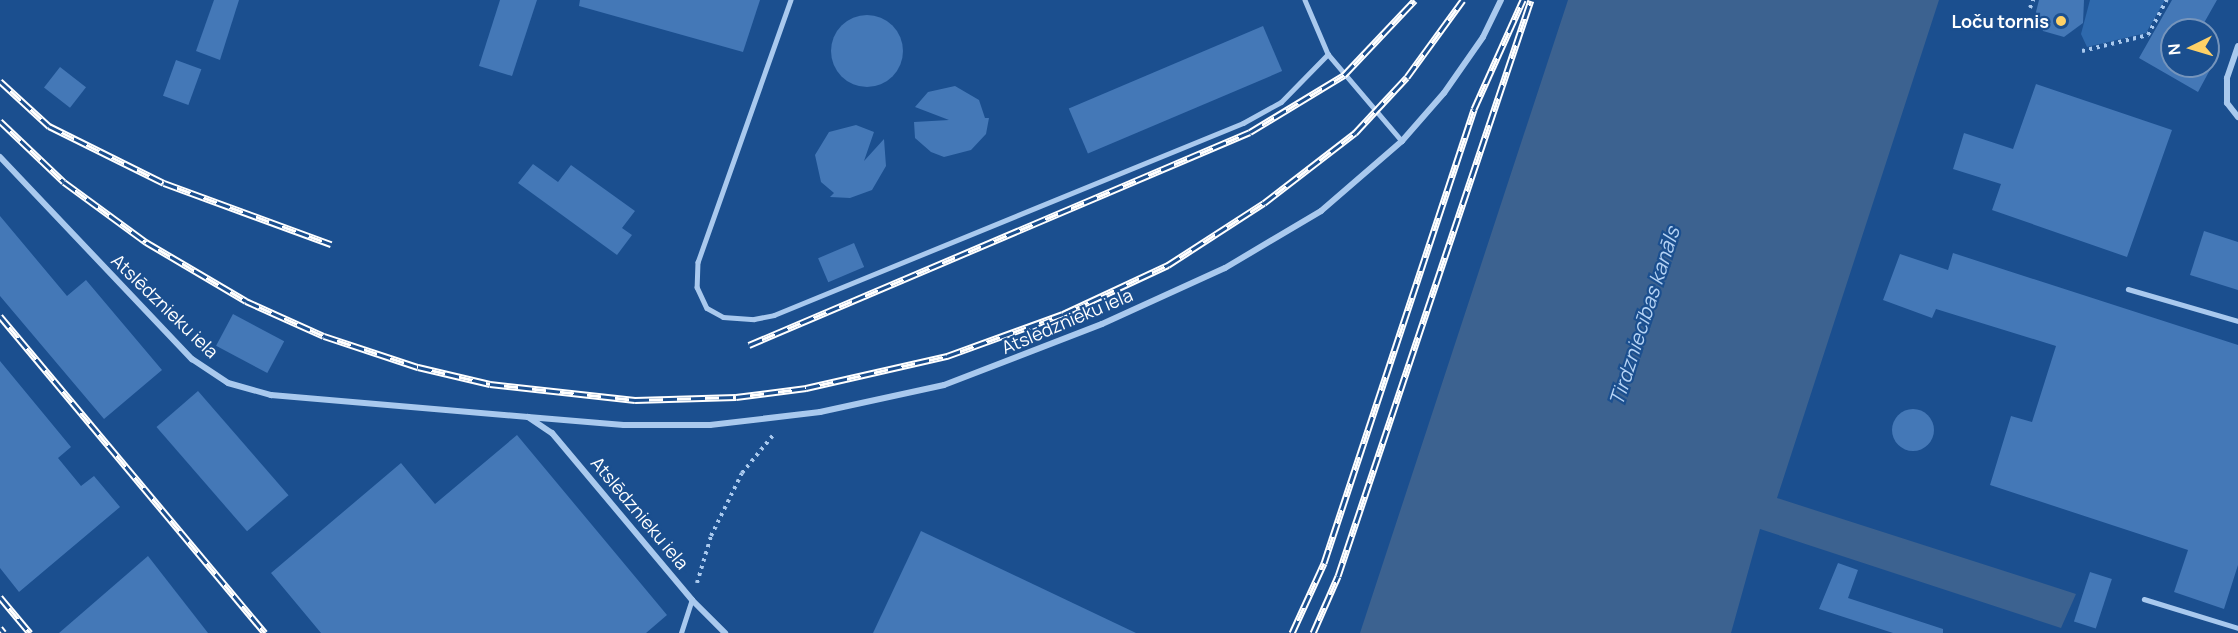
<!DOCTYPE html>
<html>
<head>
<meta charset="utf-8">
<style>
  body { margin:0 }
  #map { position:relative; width:2238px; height:633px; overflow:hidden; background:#1b4f8f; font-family:Manrope,sans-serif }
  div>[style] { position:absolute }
  .green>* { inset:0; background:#2e69ad }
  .water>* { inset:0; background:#3c6290 }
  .building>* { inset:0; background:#4478b7; transform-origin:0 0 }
  .round { border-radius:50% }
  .path>* { height:4px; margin-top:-2px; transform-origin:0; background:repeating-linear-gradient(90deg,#a9c9ee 0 3px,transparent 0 7.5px) }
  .lane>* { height:4.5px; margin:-2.25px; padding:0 2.25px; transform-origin:2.25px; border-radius:2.25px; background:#a9c9ee }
  .street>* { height:6px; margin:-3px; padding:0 3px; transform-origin:3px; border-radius:3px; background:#a9c9ee }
  .rail>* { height:7px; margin-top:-3.5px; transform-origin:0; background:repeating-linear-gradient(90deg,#1b4f8f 0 14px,#fff 0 28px); box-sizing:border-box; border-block:2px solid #fff }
  .dots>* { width:16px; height:16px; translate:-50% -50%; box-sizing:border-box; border:3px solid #1b4f8f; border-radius:50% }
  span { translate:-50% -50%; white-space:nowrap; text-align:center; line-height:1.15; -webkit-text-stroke:4.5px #1b4f8f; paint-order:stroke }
  .poi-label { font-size:18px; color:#fff; font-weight:700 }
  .right { translate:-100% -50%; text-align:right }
  .street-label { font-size:18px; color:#fff }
  .water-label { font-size:20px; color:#b5d3f5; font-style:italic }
  .north { position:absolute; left:2160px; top:18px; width:60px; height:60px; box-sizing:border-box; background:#1b4f8f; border:2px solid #7695bc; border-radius:50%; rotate:265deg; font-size:16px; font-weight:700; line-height:24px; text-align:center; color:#fff }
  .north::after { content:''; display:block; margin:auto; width:21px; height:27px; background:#ffd166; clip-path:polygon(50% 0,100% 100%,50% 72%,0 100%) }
</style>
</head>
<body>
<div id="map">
  <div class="green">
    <div style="clip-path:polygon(2090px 0,2165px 0,2146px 33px,2087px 47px,2081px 34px)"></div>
  </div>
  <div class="water">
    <div style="clip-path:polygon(1568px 0,1939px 0,1777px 498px,2076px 594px,2061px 628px,1760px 529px,1731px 633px,1360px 633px)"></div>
  </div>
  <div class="building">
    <div style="clip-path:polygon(214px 0,239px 0,220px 60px,196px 51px)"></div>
    <div style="clip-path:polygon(500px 0,537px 0,512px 76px,479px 66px)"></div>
    <div style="clip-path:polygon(580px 0,760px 0,743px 52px,579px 6px)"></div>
    <div style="clip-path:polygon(2039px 0,2084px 0,2083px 23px,2064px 37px,2043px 31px,2036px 12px)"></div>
    <div style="clip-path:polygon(2172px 0,2217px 0,2200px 30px,2172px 30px,2172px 66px,2212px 66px,2198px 92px,2139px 58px)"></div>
    <div class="round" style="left:831px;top:15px;width:72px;height:72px"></div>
    <div style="left:1263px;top:26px;width:49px;height:211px;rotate:67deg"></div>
    <div style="left:176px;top:60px;width:27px;height:38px;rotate:20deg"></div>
    <div style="left:60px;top:67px;width:33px;height:26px;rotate:38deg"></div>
    <div style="clip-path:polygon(2036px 84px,2172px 130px,2127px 257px,1992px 210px,2001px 184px,1953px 169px,1964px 133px,2013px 149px)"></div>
    <div style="clip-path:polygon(955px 86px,979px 100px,985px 118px,989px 118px,986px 134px,971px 150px,944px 157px,931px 152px,915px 138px,914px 122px,949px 120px,915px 107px,928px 92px)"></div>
    <div style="clip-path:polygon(856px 125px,874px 132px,864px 161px,884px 139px,886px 166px,872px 190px,850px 198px,830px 197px,834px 193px,821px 182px,815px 155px,829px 132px)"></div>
    <div style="clip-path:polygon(533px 164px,558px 182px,571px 165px,635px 211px,622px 228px,632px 235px,617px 255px,518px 183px)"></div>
    <div style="clip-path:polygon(0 216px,67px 296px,86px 280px,162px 370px,104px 419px,0 296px)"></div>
    <div style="clip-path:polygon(2204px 231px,2238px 242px,2238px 290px,2190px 275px)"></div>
    <div style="left:854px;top:243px;width:26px;height:39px;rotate:67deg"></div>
    <div style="clip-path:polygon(1953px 253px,2238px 345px,2238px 565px,2224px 609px,2174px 592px,2188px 550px,1990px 485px,2011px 416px,2032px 422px,2056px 346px,1936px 309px,1932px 318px,1883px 300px,1900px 254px,1948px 270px)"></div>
    <div style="left:233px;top:314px;width:58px;height:36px;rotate:28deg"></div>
    <div style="clip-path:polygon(0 361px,71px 447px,58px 458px,81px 486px,94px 476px,120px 507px,19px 592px,0 568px)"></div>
    <div style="left:198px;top:391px;width:138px;height:55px;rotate:49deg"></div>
    <div class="round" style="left:1892px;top:409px;width:42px;height:42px"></div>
    <div style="clip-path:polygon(517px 435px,667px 615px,646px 633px,321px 633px,271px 573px,401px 463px,435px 504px)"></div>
    <div style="clip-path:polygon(921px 531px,1136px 633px,873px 633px)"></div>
    <div style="clip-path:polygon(148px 556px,208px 633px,59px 633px)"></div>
    <div style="clip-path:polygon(1838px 563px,1858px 570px,1848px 598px,1943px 629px,1943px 633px,1893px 633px,1819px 609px)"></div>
    <div style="left:2090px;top:572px;width:23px;height:52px;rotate:18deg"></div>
  </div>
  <div class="path">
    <div style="left:2030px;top:8px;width:9px;rotate:-69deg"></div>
    <div style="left:2082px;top:51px;width:68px;rotate:-13.6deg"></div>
    <div style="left:2148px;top:35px;width:40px;rotate:-62deg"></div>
    <div style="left:697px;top:583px;width:49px;rotate:-73.4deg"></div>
    <div style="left:711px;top:536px;width:70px;rotate:-63.8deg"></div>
    <div style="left:742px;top:473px;width:50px;rotate:-50.6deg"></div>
  </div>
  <div class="lane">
    <div style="left:791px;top:0;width:278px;rotate:109.5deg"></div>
    <div style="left:698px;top:262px;width:25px;rotate:92deg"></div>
    <div style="left:697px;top:287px;width:23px;rotate:65deg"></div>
    <div style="left:707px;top:308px;width:18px;rotate:29deg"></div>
    <div style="left:723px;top:317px;width:31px;rotate:4deg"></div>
    <div style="left:754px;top:319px;width:20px;rotate:-11deg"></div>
    <div style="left:774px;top:315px;width:507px;rotate:-22.26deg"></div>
    <div style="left:1243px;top:123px;width:43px;rotate:-28.9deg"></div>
    <div style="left:1281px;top:102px;width:67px;rotate:-45.6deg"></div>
    <div style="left:1305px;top:0;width:59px;rotate:66.9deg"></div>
    <div style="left:1328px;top:54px;width:114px;rotate:49.6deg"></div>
    <div style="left:2128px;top:289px;width:115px;rotate:16.2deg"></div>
    <div style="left:2144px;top:599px;width:98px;rotate:17.1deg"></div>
    <div style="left:681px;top:633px;width:35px;rotate:-72deg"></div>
  </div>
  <div class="street">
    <div style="left:2238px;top:46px;width:34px;rotate:109deg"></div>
    <div style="left:2227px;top:78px;width:25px;rotate:90deg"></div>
    <div style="left:2227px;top:103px;width:18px;rotate:52deg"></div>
    <div style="left:0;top:157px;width:279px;rotate:46.5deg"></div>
    <div style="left:192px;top:359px;width:43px;rotate:33.7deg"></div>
    <div style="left:228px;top:383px;width:45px;rotate:15.6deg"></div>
    <div style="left:271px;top:395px;width:258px;rotate:4.9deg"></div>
    <div style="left:528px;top:417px;width:29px;rotate:34deg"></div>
    <div style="left:552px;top:433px;width:218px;rotate:50deg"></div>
    <div style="left:692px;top:600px;width:47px;rotate:45deg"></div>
    <div style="left:528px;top:417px;width:96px;rotate:4.8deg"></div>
    <div style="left:624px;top:425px;width:86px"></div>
    <div style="left:710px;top:425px;width:111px;rotate:-6.7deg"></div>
    <div style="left:820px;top:412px;width:127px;rotate:-12.3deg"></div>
    <div style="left:944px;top:385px;width:169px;rotate:-21.1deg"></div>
    <div style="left:1102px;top:324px;width:135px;rotate:-24.5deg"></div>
    <div style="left:1225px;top:268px;width:112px;rotate:-30.7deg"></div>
    <div style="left:1321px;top:211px;width:107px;rotate:-40.8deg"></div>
    <div style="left:1402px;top:141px;width:64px;rotate:-48.8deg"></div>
    <div style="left:1444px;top:93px;width:68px;rotate:-55.1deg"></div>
    <div style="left:1483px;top:37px;width:41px;rotate:-64.1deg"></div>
  </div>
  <div class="rail">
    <div style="left:0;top:81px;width:67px;rotate:42.6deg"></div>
    <div style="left:49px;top:126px;width:128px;rotate:26.4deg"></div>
    <div style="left:164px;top:183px;width:178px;rotate:20.1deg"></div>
    <div style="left:0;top:121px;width:88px;rotate:43.6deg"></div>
    <div style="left:64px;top:182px;width:102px;rotate:36.2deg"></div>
    <div style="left:146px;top:242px;width:116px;rotate:30.5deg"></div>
    <div style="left:246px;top:301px;width:85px;rotate:24.2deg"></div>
    <div style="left:324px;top:336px;width:99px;rotate:18.3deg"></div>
    <div style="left:418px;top:367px;width:74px;rotate:13.3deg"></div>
    <div style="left:490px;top:384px;width:146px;rotate:6.3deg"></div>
    <div style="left:635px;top:400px;width:101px;rotate:-1.7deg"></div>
    <div style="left:736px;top:397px;width:71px;rotate:-7.3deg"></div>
    <div style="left:806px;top:388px;width:145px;rotate:-12.8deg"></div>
    <div style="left:947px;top:356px;width:123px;rotate:-19.9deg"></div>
    <div style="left:1063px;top:314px;width:116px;rotate:-25deg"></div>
    <div style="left:1168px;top:265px;width:114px;rotate:-32.9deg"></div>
    <div style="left:1264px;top:203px;width:115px;rotate:-37.6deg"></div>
    <div style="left:1355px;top:133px;width:76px;rotate:-47.1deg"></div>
    <div style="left:1407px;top:77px;width:95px;rotate:-54deg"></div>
    <div style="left:0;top:316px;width:413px;rotate:50.1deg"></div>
    <div style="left:749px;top:345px;width:544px;rotate:-23.03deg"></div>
    <div style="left:1250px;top:132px;width:110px;rotate:-31.2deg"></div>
    <div style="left:1344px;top:75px;width:103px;rotate:-46.6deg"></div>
    <div style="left:0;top:597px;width:47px;rotate:50.2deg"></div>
    <div style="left:0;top:628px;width:6px;rotate:51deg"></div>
    <div style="left:1292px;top:633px;width:77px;rotate:-65.4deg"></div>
    <div style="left:1324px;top:563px;width:478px;rotate:-71.7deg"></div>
    <div style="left:1474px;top:109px;width:120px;rotate:-65.8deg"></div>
    <div style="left:1313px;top:633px;width:62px;rotate:-66.3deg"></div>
    <div style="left:1338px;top:576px;width:607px;rotate:-71.48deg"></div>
  </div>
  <div class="dots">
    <div style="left:2061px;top:21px;background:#ffd166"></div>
  </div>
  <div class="poi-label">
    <span class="right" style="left:2049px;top:21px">Loču tornis</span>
  </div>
  <div class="street-label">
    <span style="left:165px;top:306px;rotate:44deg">Atslēdznieku iela</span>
    <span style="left:1067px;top:321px;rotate:-23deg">Atslēdznieku iela</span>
    <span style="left:640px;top:513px;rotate:50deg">Atslēdznieku iela</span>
  </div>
  <div class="water-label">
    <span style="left:1644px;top:316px;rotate:-72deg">Tirdzniecības kanāls</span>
  </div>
  <div class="north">N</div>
</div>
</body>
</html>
